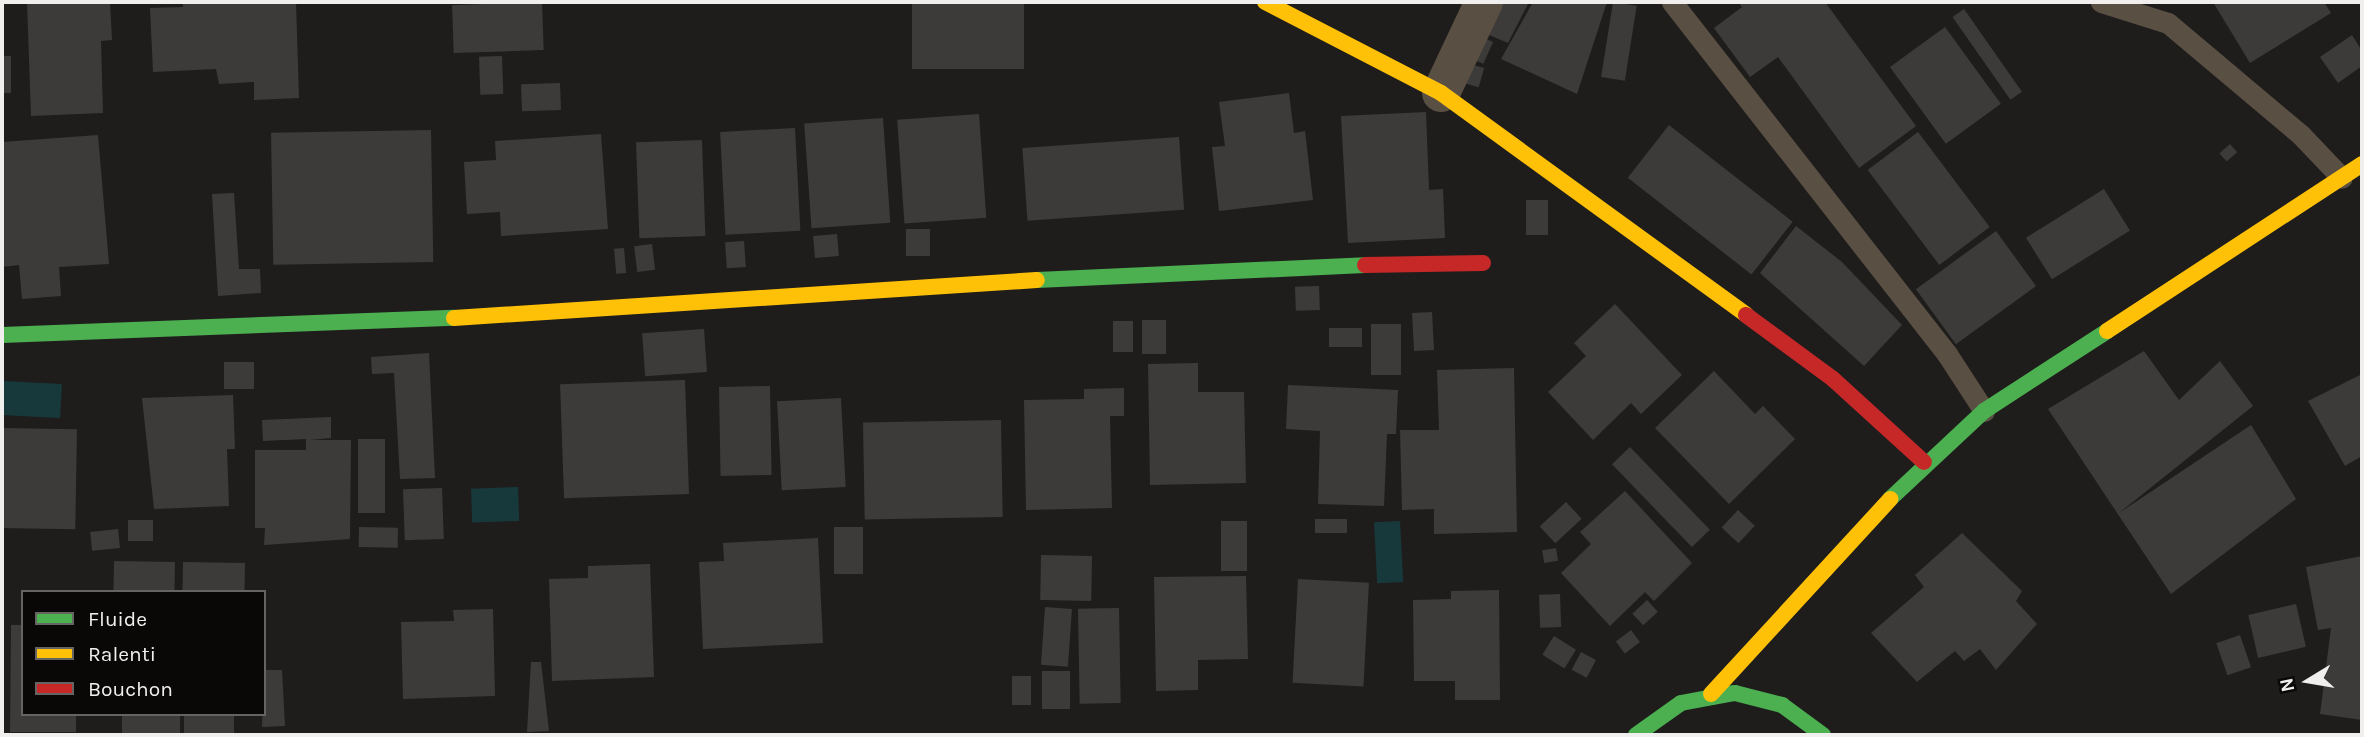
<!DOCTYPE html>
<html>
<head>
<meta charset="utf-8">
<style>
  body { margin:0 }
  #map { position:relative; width:2364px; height:737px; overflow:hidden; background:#1e1d1c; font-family:Karla,sans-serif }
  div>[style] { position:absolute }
  .water>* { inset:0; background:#18393c; transform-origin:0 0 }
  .building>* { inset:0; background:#3c3b3a; transform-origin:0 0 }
  .lane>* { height:21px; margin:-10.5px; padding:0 10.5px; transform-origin:10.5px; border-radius:10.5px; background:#5a4f43 }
  .street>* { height:38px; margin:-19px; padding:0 19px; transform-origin:19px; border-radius:19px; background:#5a4f43 }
  .fast>* { height:16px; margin:-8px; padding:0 8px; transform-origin:8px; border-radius:8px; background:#4caf50 }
  .slow>* { height:16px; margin:-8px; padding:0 8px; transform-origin:8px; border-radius:8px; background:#ffc107 }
  .jam>* { height:16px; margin:-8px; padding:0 8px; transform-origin:8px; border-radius:8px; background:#c62828 }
  span { translate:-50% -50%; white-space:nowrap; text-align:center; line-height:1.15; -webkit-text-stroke:7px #090807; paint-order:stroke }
  .frame { position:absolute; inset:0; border:4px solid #f0efed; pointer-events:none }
  .legend { position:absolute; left:21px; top:590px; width:245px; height:126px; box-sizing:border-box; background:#090807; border:2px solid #656463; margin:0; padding:9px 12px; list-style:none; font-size:21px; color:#f0efed }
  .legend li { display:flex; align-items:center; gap:14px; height:35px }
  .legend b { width:35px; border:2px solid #656463 }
  .north { position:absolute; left:2273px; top:646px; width:70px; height:70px; -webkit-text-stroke:5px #090807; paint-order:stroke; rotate:259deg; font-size:19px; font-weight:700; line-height:28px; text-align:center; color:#f0efed }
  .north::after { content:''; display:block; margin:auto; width:24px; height:32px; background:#f0efed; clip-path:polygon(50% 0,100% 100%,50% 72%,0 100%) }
</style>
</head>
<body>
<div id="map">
  <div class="water">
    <div style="left:4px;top:381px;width:58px;height:34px;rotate:3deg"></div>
    <div style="left:518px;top:487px;width:34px;height:47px;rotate:88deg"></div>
    <div style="left:1400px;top:521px;width:61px;height:26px;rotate:87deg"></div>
  </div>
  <div class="building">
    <div style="clip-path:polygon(27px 2px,110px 2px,112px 40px,101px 41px,103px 113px,31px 116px)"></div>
    <div style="clip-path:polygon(183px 2px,296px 2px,299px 98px,254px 100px,254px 82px,219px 84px,216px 69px,153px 72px,150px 8px,183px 7px)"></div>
    <div style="left:542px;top:2px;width:48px;height:90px;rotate:88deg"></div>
    <div style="left:912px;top:2px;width:112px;height:67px"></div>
    <div style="clip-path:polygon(1502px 2px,1529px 2px,1508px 43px,1489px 35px)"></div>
    <div style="clip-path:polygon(1533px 2px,1607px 2px,1577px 94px,1501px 59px)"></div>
    <div style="left:1613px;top:2px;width:24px;height:76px;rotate:9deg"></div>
    <div style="clip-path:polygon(1738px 2px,1825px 2px,1916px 126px,1859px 168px,1778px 57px,1750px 77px,1714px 28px,1742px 7px)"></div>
    <div style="clip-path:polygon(2213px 2px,2324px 2px,2331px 13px,2250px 63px)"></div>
    <div style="left:1964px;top:9px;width:101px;height:14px;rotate:55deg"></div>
    <div style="left:1945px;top:27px;width:95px;height:68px;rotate:54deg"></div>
    <div style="left:1473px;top:33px;width:22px;height:24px;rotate:24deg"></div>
    <div style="clip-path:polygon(2352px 35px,2362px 51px,2362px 66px,2338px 83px,2320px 57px)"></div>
    <div style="left:2px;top:56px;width:9px;height:37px"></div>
    <div style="left:502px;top:56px;width:38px;height:23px;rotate:88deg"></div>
    <div style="left:1463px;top:62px;width:22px;height:20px;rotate:16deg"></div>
    <div style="left:560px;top:83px;width:27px;height:39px;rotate:88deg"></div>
    <div style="clip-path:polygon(1289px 93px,1294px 133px,1305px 131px,1313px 200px,1219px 211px,1212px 147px,1225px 146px,1219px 102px)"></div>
    <div style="clip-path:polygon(1426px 112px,1429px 190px,1443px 189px,1445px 238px,1348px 243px,1341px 116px)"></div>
    <div style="left:979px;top:114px;width:104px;height:82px;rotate:86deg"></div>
    <div style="left:883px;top:118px;width:105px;height:79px;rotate:86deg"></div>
    <div style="left:1669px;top:125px;width:157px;height:67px;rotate:38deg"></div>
    <div style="left:795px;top:128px;width:103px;height:75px;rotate:87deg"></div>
    <div style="left:431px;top:130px;width:132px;height:160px;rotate:89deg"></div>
    <div style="left:1918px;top:132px;width:119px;height:63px;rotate:53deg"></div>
    <div style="clip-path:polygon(601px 134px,608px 229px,501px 236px,500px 212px,467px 214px,464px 162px,496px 160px,495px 141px)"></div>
    <div style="clip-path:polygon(98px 135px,109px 264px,59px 267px,61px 296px,22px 299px,19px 265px,2px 267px,2px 142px)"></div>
    <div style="left:1179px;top:137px;width:73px;height:157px;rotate:86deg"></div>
    <div style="left:702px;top:140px;width:96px;height:66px;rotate:88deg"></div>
    <div style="left:2230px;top:144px;width:11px;height:14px;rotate:49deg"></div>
    <div style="left:2104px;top:189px;width:49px;height:92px;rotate:58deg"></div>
    <div style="clip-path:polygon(234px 193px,239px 269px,260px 269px,261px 293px,218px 296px,212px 194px)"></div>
    <div style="left:1526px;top:200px;width:22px;height:35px"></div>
    <div style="clip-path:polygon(1796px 226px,1842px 262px,1902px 325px,1864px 366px,1760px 273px)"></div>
    <div style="left:906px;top:229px;width:24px;height:27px"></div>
    <div style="left:1996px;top:231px;width:68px;height:99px;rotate:54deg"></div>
    <div style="left:837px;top:234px;width:22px;height:24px;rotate:85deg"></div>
    <div style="left:744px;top:241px;width:26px;height:19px;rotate:86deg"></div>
    <div style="left:652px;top:244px;width:26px;height:18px;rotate:83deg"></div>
    <div style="left:624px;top:248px;width:25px;height:10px;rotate:85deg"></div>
    <div style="left:1319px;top:286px;width:24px;height:24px;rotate:88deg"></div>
    <div style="clip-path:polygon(1615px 304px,1682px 375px,1641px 414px,1631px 403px,1593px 440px,1548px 392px,1586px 356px,1574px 343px)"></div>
    <div style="left:1432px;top:312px;width:38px;height:20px;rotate:87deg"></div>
    <div style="left:1142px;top:320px;width:24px;height:34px"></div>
    <div style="left:1133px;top:321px;width:31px;height:20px;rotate:90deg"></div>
    <div style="left:1371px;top:324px;width:30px;height:51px"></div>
    <div style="left:1329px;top:328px;width:33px;height:19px"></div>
    <div style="left:704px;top:329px;width:43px;height:62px;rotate:86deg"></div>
    <div style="clip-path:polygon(2144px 351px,2179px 400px,2220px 361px,2253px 406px,2119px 513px,2251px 425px,2296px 499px,2171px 594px,2048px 409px)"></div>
    <div style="clip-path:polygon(429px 353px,435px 478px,400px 479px,394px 373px,372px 374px,371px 357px)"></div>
    <div style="left:224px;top:362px;width:30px;height:27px"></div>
    <div style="clip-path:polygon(1198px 363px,1198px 392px,1244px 392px,1246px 483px,1150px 485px,1148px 364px)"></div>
    <div style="clip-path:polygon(1514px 368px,1517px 532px,1434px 534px,1434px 509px,1402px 510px,1400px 430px,1439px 430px,1437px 370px)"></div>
    <div style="clip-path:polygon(1714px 371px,1755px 414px,1763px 406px,1795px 439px,1729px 504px,1655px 428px)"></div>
    <div style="clip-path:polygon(2362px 374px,2362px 456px,2345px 466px,2308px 401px)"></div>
    <div style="left:685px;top:380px;width:114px;height:125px;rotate:88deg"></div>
    <div style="clip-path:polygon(1288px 385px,1398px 390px,1396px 434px,1387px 434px,1384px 506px,1318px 504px,1320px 431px,1286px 429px)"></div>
    <div style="left:770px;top:386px;width:89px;height:51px;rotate:89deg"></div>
    <div style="clip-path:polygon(1124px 388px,1124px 416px,1110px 416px,1112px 508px,1026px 510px,1024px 400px,1084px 399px,1084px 389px)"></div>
    <div style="clip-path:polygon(233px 395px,235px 449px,227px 449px,229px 506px,154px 509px,142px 398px)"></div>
    <div style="left:841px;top:398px;width:89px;height:64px;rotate:87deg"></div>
    <div style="clip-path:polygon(331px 417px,331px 438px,310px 440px,351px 440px,350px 539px,264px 545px,265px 528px,255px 528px,255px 450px,306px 450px,306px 439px,263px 441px,262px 420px)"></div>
    <div style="left:1001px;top:420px;width:97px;height:138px;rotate:89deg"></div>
    <div style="left:2px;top:428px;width:75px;height:100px;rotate:1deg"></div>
    <div style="left:358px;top:439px;width:27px;height:74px"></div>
    <div style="left:1630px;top:447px;width:115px;height:25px;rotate:46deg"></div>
    <div style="left:442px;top:488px;width:51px;height:39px;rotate:88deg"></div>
    <div style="clip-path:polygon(1625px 491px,1692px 563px,1654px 601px,1645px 592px,1610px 626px,1561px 573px,1591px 544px,1580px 532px)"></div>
    <div style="left:1566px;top:502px;width:23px;height:36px;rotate:47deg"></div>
    <div style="left:1738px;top:510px;width:23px;height:24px;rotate:43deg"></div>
    <div style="left:1347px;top:519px;width:14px;height:32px;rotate:90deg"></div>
    <div style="left:128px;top:520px;width:25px;height:21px"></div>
    <div style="left:1221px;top:521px;width:26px;height:50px"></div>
    <div style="left:359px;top:527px;width:39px;height:20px;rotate:1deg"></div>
    <div style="left:834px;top:527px;width:29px;height:47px"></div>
    <div style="left:118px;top:529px;width:19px;height:28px;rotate:84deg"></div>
    <div style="clip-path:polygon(1962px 533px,2022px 591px,2016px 601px,2037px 624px,1996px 670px,1980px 649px,1964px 661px,1955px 651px,1917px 682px,1871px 633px,1924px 587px,1915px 575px)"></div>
    <div style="clip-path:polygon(818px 538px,823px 643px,703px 649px,699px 562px,724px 561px,723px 543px)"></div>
    <div style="left:1556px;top:548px;width:13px;height:14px;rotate:81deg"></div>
    <div style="left:1041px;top:555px;width:51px;height:45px;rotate:1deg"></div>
    <div style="clip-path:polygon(2362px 556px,2362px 720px,2320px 714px,2331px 628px,2318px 630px,2306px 567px)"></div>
    <div style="left:114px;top:561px;width:61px;height:31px;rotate:1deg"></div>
    <div style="left:183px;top:562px;width:62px;height:30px;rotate:1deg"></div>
    <div style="clip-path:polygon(650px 564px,654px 677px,552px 681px,549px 579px,588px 578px,588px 566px)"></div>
    <div style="clip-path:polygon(1246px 576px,1248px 659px,1198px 660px,1198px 690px,1156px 691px,1154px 577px)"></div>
    <div style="left:1298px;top:579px;width:71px;height:104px;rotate:3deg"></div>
    <div style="clip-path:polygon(1499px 590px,1500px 700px,1455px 700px,1455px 681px,1414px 681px,1413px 600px,1451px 599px,1451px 591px)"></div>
    <div style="left:1560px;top:594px;width:33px;height:21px;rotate:88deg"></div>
    <div style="left:1647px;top:600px;width:16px;height:20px;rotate:47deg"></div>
    <div style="left:2296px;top:604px;width:44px;height:49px;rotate:77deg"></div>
    <div style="left:1045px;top:607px;width:27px;height:58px;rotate:4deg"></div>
    <div style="left:1119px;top:608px;width:95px;height:41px;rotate:89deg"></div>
    <div style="clip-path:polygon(493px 609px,495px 696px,403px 699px,401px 622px,454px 621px,453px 610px)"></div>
    <div style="clip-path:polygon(11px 625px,23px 625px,23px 714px,76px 714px,76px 732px,10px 732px)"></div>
    <div style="left:1631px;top:630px;width:15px;height:19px;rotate:53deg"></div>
    <div style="left:2240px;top:635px;width:34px;height:25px;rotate:71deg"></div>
    <div style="left:1554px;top:636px;width:26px;height:22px;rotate:32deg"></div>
    <div style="left:1581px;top:652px;width:17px;height:20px;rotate:28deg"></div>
    <div style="clip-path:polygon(531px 662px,541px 662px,549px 731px,527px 732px)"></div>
    <div style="clip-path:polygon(264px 670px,282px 670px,285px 726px,262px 727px)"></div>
    <div style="left:1042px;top:671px;width:28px;height:38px"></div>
    <div style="left:1012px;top:676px;width:19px;height:29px"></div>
    <div style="left:122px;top:714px;width:58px;height:21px"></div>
    <div style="left:184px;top:714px;width:50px;height:21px"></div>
  </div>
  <div class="lane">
    <div style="left:1672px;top:2px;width:447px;rotate:52deg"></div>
    <div style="left:1947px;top:354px;width:68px;rotate:57deg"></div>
    <div style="left:2101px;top:2px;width:70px;rotate:17.4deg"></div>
    <div style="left:2168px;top:23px;width:174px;rotate:40.1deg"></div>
    <div style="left:2301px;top:135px;width:59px;rotate:46.4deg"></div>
  </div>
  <div class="street">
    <div style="left:1441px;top:93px;width:101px;rotate:-64.7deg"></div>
  </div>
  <div class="fast">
    <div style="left:1037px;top:280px;width:328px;rotate:-2.6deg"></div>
    <div style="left:2px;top:335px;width:452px;rotate:-2.2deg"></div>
    <div style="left:1890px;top:499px;width:129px;rotate:-43.1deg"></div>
    <div style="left:1984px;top:411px;width:147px;rotate:-33deg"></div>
    <div style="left:1636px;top:735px;width:55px;rotate:-35.4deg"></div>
    <div style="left:1681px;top:703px;width:55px;rotate:-10.5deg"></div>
    <div style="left:1735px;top:693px;width:49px;rotate:14.3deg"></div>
    <div style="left:1782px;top:705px;width:51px;rotate:36.2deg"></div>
  </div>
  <div class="slow">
    <div style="left:1265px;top:2px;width:198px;rotate:27.3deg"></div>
    <div style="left:1441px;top:93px;width:377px;rotate:36deg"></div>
    <div style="left:454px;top:318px;width:584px;rotate:-3.73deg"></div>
    <div style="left:2107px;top:331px;width:305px;rotate:-33.2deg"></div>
    <div style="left:1711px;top:694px;width:265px;rotate:-47.4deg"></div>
  </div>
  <div class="jam">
    <div style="left:1365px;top:265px;width:118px;rotate:-1deg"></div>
    <div style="left:1746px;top:315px;width:108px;rotate:36.3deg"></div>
    <div style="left:1833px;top:379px;width:123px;rotate:42.4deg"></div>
  </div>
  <div class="frame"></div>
  <ul class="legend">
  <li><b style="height:9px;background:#4caf50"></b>Fluide</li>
  <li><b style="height:9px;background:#ffc107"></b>Ralenti</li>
  <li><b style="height:9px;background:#c62828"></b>Bouchon</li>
  </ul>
  <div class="north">N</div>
</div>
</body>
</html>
